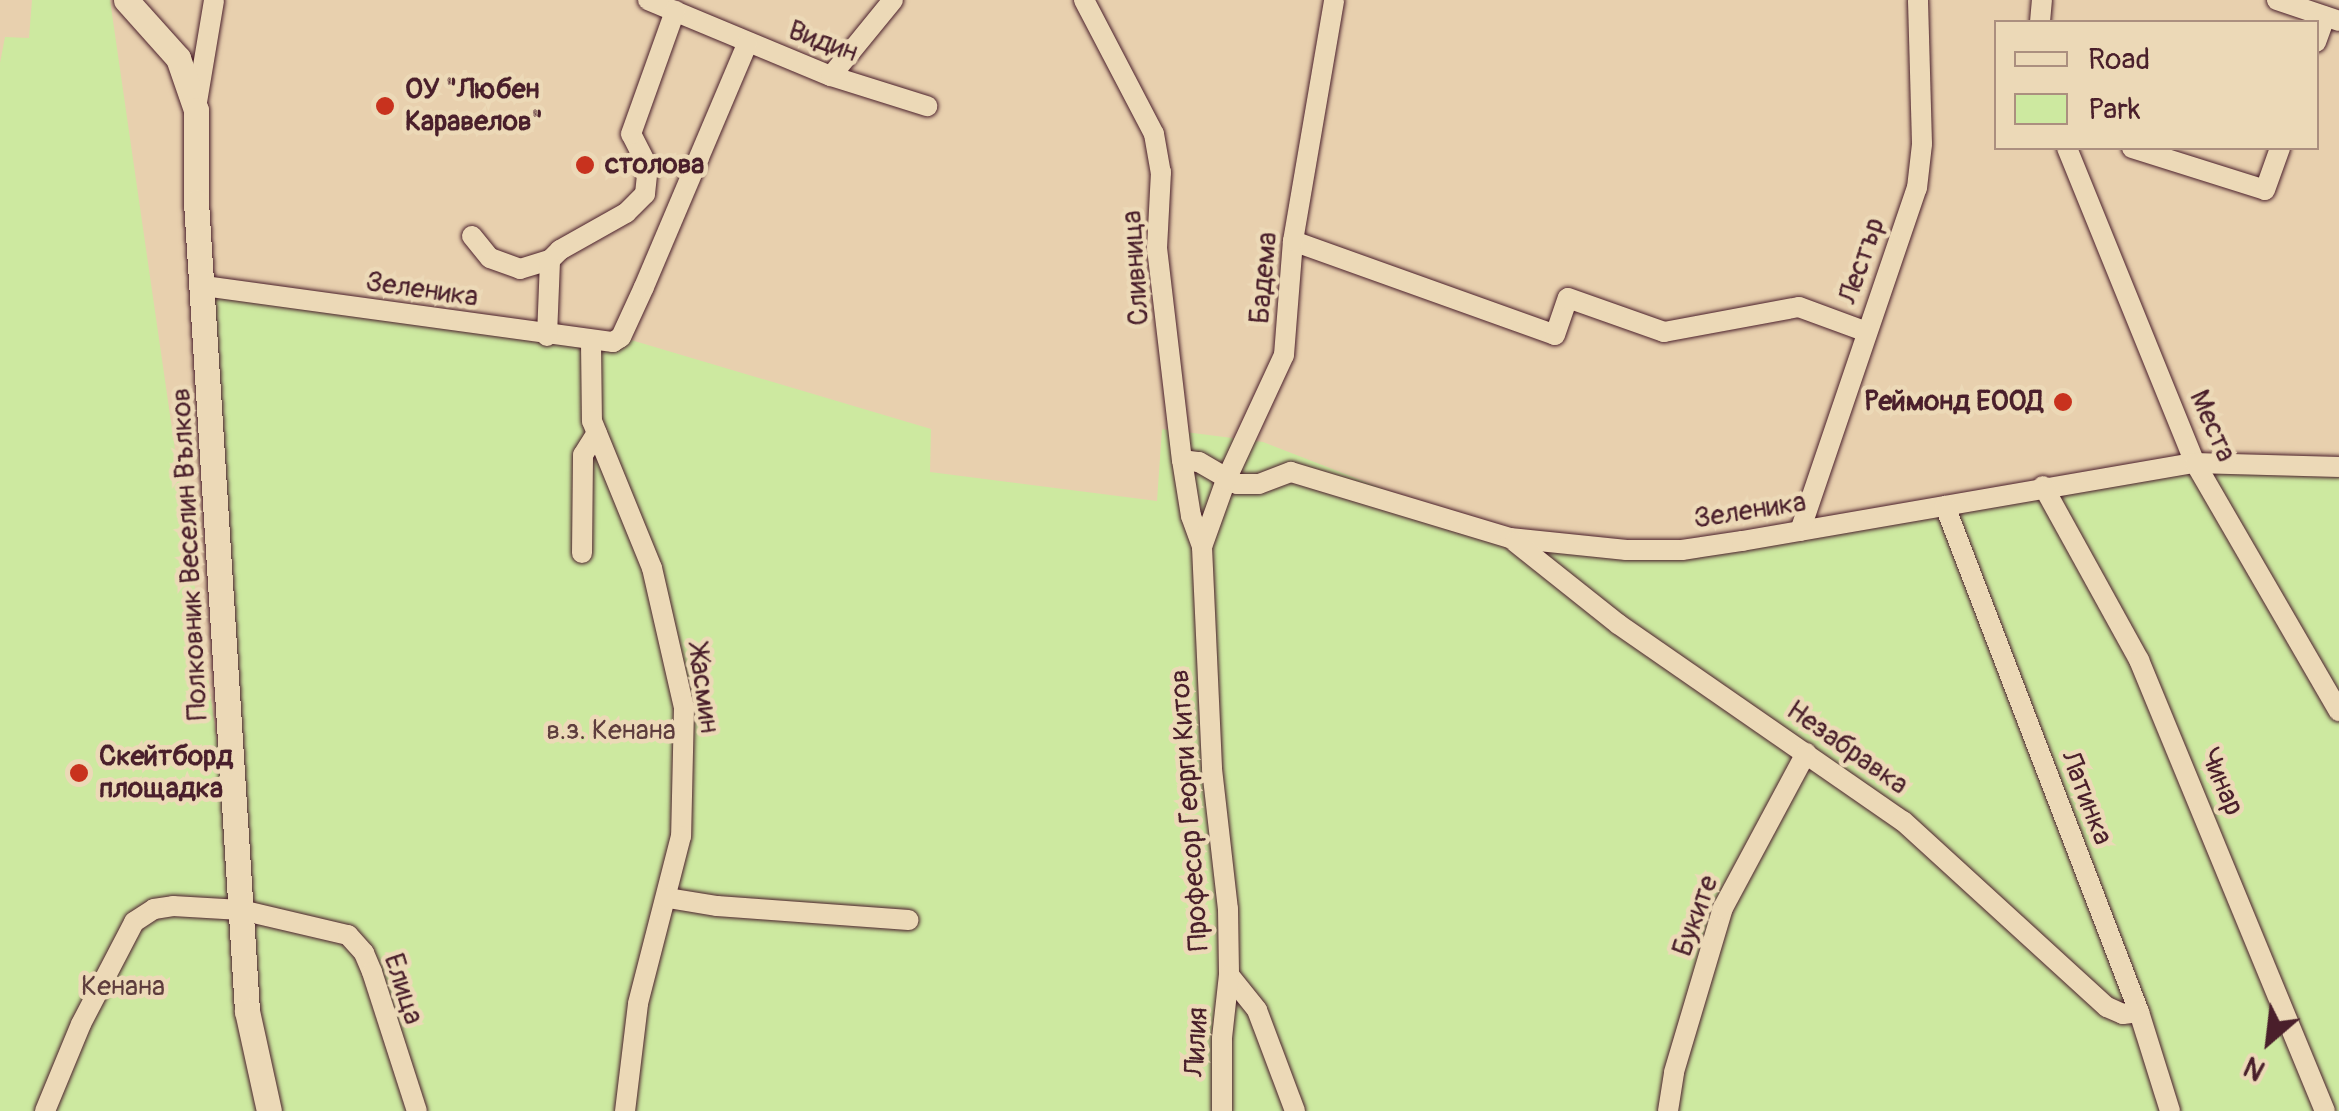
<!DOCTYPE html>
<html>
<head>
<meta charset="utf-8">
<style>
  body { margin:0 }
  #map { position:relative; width:2339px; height:1111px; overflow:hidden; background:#e8d0ae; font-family:Pangolin,sans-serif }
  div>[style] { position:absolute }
  .green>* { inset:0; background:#cde9a0 }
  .roads { filter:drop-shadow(0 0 2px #4a1f2b) drop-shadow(0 0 2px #4a1f2b) }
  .minor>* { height:20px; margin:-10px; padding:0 10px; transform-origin:10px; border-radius:10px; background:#ecd9b7 }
  .major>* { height:25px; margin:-12.5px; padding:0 12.5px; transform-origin:12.5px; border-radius:12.5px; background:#ecd9b7 }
  .dots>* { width:28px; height:28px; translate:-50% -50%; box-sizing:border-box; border:5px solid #ecd9b7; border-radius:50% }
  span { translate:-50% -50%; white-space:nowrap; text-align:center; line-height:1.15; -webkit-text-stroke:9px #ecd9b7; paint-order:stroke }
  .street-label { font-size:28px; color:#4a1f2b }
  .poi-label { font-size:28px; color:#4a1f2b; font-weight:700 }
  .left { translate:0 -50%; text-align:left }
  .right { translate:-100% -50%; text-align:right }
  .park-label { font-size:28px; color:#5e3d3d }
  .legend { position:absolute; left:1994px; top:20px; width:325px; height:130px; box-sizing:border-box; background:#ecd9b7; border:2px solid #ab8f7f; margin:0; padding:12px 18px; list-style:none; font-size:30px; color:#4a1f2b }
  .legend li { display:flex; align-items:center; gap:20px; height:50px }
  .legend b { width:50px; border:2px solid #ab8f7f }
  .north { position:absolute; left:2219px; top:991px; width:100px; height:100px; -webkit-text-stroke:8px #ecd9b7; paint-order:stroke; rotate:208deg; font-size:28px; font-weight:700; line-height:40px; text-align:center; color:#4a1f2b }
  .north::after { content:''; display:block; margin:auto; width:35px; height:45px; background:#4a1f2b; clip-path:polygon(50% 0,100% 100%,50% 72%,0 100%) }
</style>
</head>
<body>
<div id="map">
  <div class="green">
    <div style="clip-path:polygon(32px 0,110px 0,240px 899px,204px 286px,621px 337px,931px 429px,930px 472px,1157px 501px,1162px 429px,1263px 442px,1510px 538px,1626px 550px,2195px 463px,2339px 466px,2339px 1111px,0 1111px,0 63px,5px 37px,29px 38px)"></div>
  </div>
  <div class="roads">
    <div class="minor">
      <div style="left:648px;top:0;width:198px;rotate:22.6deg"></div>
      <div style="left:831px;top:76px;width:101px;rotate:17.4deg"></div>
      <div style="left:1084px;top:0;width:151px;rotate:62.4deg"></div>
      <div style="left:1154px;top:134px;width:39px;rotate:80deg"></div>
      <div style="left:1161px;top:172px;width:76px;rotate:93deg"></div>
      <div style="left:1157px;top:248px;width:213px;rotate:83.3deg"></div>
      <div style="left:1182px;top:460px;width:57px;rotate:80.9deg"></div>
      <div style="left:1191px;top:516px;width:33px;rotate:70deg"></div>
      <div style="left:1202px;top:547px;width:222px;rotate:87.4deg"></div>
      <div style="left:1212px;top:769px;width:141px;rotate:83.5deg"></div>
      <div style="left:1228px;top:909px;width:66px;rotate:89.1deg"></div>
      <div style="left:1229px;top:975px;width:45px;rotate:51.3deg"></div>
      <div style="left:1257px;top:1010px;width:108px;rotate:69.4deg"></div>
      <div style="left:2277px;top:0;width:65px;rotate:18.7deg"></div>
      <div style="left:2040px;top:22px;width:22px;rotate:-85deg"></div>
      <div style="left:2316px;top:42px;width:27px;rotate:-70deg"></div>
      <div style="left:831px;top:76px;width:98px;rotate:-50.8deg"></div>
      <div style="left:196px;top:108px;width:109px;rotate:-80.5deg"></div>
      <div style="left:2067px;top:148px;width:340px;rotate:67.9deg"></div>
      <div style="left:2195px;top:463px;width:287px;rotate:59.9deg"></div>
      <div style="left:2132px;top:148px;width:139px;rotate:17.5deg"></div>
      <div style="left:2265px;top:190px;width:45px;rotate:-70.3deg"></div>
      <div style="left:472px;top:236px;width:28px;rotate:51deg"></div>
      <div style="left:490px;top:258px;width:32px;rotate:20deg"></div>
      <div style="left:520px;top:269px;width:31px;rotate:-17deg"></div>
      <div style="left:1293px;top:241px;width:278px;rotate:19.7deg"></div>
      <div style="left:1555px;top:335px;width:39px;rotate:-71deg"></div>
      <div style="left:1568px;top:298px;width:102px;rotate:19.5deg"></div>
      <div style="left:1664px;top:332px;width:137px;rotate:-10.5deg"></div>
      <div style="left:1799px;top:307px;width:72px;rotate:20.2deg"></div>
      <div style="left:204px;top:286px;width:413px;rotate:7.8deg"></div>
      <div style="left:613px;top:342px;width:9px;rotate:-32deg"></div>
      <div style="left:621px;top:337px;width:55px;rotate:-65.3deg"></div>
      <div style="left:644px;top:287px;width:264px;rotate:-67deg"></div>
      <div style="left:547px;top:336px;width:76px;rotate:-87.7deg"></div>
      <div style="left:550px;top:260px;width:14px;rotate:-45deg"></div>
      <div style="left:560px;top:250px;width:76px;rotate:-29.3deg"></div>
      <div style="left:626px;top:213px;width:27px;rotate:-45deg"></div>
      <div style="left:645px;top:194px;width:27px;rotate:-84deg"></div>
      <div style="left:648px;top:167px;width:37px;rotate:-117deg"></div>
      <div style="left:631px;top:134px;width:131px;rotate:-70.3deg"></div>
      <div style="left:591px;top:343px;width:78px;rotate:89.3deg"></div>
      <div style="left:592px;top:421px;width:159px;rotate:67.8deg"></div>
      <div style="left:652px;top:568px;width:144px;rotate:77.1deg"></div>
      <div style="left:684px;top:708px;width:128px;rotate:91.3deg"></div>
      <div style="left:681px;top:836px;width:173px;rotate:104.4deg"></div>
      <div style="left:638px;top:1004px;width:108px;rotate:96.9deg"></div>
      <div style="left:1182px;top:460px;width:17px;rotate:7deg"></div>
      <div style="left:1199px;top:462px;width:44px;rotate:30.1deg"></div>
      <div style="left:1237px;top:484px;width:22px"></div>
      <div style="left:1259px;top:484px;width:34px;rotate:-21deg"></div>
      <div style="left:1291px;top:472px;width:229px;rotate:16.8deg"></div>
      <div style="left:1510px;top:538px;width:117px;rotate:5.9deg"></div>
      <div style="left:1626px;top:550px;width:56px"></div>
      <div style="left:1682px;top:550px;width:61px;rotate:-8.5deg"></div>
      <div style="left:1742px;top:541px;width:460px;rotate:-9.8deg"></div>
      <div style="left:2195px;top:463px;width:144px;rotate:1.6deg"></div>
      <div style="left:2043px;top:486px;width:199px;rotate:61.1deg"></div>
      <div style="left:2139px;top:660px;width:488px;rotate:67.6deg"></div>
      <div style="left:1945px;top:506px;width:542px;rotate:69.02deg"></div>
      <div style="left:2139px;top:1012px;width:104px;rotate:72.6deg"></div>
      <div style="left:1800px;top:531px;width:362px;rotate:-71.2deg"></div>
      <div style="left:1917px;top:188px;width:44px;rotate:-83.5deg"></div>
      <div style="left:1922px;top:144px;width:144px;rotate:-91.6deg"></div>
      <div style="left:1515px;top:542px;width:132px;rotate:38.5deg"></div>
      <div style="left:1618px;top:624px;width:346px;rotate:34.7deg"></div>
      <div style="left:1903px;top:821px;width:276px;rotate:42.4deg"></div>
      <div style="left:2107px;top:1007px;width:17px;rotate:24deg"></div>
      <div style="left:2123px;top:1014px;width:16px;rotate:-7deg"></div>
      <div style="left:1202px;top:547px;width:71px;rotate:-70.3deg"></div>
      <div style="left:1226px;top:480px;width:138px;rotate:-65.1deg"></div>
      <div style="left:1284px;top:355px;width:114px;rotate:-85.5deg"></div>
      <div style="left:1293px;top:241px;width:244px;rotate:-80.3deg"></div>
      <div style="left:582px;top:553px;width:98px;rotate:-89.4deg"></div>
      <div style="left:583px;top:455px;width:26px;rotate:-58deg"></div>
      <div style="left:668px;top:898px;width:50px;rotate:9.3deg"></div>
      <div style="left:717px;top:906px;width:192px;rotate:4.2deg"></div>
      <div style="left:45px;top:1111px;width:94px;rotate:-67.5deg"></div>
      <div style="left:81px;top:1024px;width:115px;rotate:-62.5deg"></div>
      <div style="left:134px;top:922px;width:24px;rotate:-33deg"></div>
      <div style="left:154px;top:909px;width:19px;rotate:-9deg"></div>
      <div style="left:173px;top:906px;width:68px;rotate:3.4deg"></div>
      <div style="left:241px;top:910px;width:110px;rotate:13.2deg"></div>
      <div style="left:348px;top:935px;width:24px;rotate:48deg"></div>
      <div style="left:364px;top:953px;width:21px;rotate:67deg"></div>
      <div style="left:372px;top:972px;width:146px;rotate:72.1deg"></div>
      <div style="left:1222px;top:1111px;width:73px;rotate:-90deg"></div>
      <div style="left:1222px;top:1038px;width:63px;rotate:-83.7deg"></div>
      <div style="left:1668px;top:1111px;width:39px;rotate:-81deg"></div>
      <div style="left:1674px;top:1072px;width:171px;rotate:-73.4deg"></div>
      <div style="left:1723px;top:908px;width:176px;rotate:-61.8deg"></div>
    </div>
    <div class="major">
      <div style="left:126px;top:0;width:78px;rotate:48.1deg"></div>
      <div style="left:178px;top:58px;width:55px;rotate:70.9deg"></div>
      <div style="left:196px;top:110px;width:92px;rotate:90deg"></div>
      <div style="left:196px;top:202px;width:811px;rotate:86.39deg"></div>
      <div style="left:247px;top:1011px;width:102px;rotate:77.6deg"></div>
    </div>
  </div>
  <div class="dots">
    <div style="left:385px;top:106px;background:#c8321e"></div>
    <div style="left:585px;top:165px;background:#c8321e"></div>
    <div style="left:2063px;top:402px;background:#c8321e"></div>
    <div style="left:79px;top:773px;background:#c8321e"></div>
  </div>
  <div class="street-label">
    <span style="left:823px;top:42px;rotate:20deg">Видин</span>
    <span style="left:1862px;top:261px;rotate:-71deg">Лестър</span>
    <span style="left:1136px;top:268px;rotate:-94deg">Сливница</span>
    <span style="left:1264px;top:278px;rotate:-85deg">Бадема</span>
    <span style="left:422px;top:290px;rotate:8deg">Зеленика</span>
    <span style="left:2212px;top:426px;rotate:66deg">Места</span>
    <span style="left:1750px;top:511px;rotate:-9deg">Зеленика</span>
    <span style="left:190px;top:554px;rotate:-93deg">Полковник Веселин Вълков</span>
    <span style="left:703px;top:689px;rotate:82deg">Жасмин</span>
    <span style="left:1847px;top:748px;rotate:35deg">Незабравка</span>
    <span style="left:2221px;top:782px;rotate:67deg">Чинар</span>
    <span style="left:2086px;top:798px;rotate:69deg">Латинка</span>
    <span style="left:1190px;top:810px;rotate:-94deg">Професор Георги Китов</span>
    <span style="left:1696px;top:916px;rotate:-70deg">Буките</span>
    <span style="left:403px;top:989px;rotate:72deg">Елица</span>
    <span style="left:1197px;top:1042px;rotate:-87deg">Лилия</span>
  </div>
  <div class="poi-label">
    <span class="left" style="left:405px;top:106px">ОУ "Любен<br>Каравелов"</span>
    <span class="left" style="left:605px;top:165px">столова</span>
    <span class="right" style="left:2043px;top:402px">Реймонд ЕООД</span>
    <span class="left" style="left:99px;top:773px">Скейтборд<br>площадка</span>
  </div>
  <div class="park-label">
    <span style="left:611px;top:731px">в.з. Кенана</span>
    <span style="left:123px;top:987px">Кенана</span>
  </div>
  <ul class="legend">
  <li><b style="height:12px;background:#ecd9b7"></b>Road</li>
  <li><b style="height:28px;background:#cde9a0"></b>Park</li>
  </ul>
  <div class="north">N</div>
</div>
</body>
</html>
